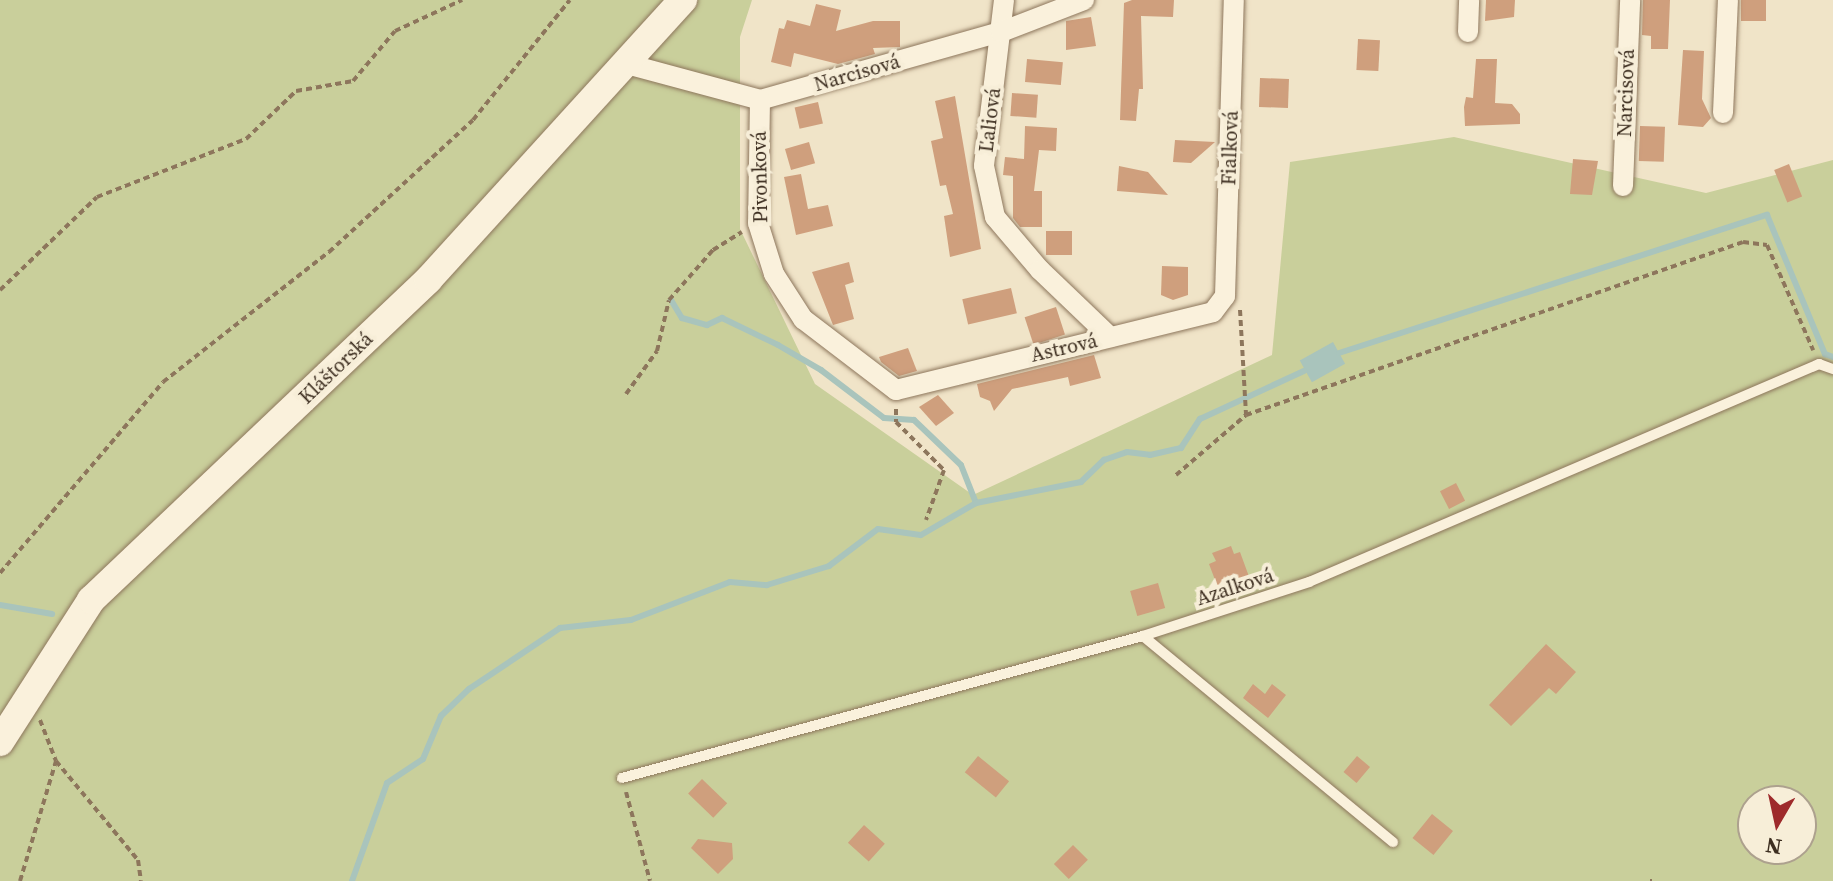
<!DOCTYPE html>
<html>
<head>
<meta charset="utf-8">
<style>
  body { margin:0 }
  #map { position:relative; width:1833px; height:881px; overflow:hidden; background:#f0e4c8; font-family:"Source Serif 4",serif }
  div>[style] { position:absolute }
  .green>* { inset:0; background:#c9cf9b }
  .water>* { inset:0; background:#a9c4bc; transform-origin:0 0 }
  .stream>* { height:6px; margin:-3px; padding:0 3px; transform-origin:3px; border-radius:3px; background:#a9c4bc }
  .building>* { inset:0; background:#cf9f7d; transform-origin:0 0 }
  .path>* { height:4px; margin-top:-2px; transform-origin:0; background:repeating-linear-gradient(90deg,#8d765c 0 6px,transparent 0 10px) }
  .roads { filter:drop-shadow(0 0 2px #8d765c) drop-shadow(0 0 2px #8d765c) }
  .lane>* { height:10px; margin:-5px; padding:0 5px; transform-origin:5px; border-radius:5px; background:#faf1dc }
  .street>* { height:20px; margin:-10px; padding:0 10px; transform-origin:10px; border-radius:10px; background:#faf1dc }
  .secondary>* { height:28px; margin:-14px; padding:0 14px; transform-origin:14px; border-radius:14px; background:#faf1dc }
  span { translate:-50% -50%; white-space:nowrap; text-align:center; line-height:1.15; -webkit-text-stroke:8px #f7eed8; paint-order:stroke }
  .street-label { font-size:20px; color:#3d2e20 }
  .north { position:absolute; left:1737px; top:785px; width:80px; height:80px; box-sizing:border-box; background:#f7eed8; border:2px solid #ada18e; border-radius:50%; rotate:189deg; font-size:22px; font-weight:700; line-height:32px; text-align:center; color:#3d2e20 }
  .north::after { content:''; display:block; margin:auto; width:28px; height:36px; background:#9e2a2b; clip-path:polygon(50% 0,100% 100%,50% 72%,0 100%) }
</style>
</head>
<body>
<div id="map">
  <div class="green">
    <div style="clip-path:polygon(evenodd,0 0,752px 0,740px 37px,740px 229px,815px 384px,973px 495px,1272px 355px,1290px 162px,1454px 137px,1706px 193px,1833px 160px,1833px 881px,0 881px,0 0,1753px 801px,1801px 801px,1801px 849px,1753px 849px,1753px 801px)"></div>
  </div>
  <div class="water">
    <div style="left:1333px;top:342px;width:25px;height:38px;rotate:61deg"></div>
  </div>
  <div class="stream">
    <div style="left:671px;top:300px;width:21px;rotate:59deg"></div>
    <div style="left:682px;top:318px;width:26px;rotate:16deg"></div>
    <div style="left:707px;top:325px;width:17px;rotate:-25deg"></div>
    <div style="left:722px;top:318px;width:62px;rotate:25.7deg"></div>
    <div style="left:778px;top:345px;width:50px;rotate:30.2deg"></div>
    <div style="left:821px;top:370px;width:79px;rotate:37.3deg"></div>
    <div style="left:884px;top:418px;width:30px;rotate:4deg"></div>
    <div style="left:914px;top:420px;width:65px;rotate:43.8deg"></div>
    <div style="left:961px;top:465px;width:41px;rotate:68.5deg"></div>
    <div style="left:1339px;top:353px;width:450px;rotate:-17.9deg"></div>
    <div style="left:1767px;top:215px;width:151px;rotate:67.4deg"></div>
    <div style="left:1825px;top:354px;width:9px;rotate:21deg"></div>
    <div style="left:0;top:605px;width:53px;rotate:9.8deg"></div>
    <div style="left:352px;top:881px;width:104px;rotate:-70.3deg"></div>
    <div style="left:387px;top:783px;width:43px;rotate:-33.7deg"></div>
    <div style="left:423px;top:759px;width:47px;rotate:-67.3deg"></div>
    <div style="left:441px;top:716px;width:39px;rotate:-44deg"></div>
    <div style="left:469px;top:689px;width:110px;rotate:-33.8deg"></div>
    <div style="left:560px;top:628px;width:71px;rotate:-6.4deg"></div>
    <div style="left:631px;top:620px;width:106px;rotate:-21deg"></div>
    <div style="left:730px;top:582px;width:37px;rotate:5deg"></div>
    <div style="left:767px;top:585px;width:65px;rotate:-17deg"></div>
    <div style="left:829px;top:566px;width:61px;rotate:-37.1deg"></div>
    <div style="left:878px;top:529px;width:43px;rotate:7.9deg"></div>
    <div style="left:921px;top:535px;width:64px;rotate:-30.2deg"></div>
    <div style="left:976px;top:503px;width:107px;rotate:-11.3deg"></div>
    <div style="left:1081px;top:482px;width:32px;rotate:-44deg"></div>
    <div style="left:1104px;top:460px;width:24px;rotate:-19deg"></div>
    <div style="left:1127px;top:452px;width:23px;rotate:7deg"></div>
    <div style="left:1150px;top:455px;width:32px;rotate:-13deg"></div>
    <div style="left:1181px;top:448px;width:35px;rotate:-57deg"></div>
    <div style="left:1200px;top:419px;width:115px;rotate:-24.8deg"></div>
  </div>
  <div class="building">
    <div style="clip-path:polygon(1132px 0,1174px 0,1173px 17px,1141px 16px,1143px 89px,1139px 89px,1136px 121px,1120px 120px,1124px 3px)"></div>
    <div style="clip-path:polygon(1486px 0,1515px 0,1514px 17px,1485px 21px)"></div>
    <div style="clip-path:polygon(1643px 0,1670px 0,1668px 49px,1651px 49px,1651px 36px,1642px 35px)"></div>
    <div style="left:1741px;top:0;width:25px;height:21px"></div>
    <div style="clip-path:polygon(816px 4px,841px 10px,836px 31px,873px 21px,900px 21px,900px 47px,873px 48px,875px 54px,838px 64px,794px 53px,791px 67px,771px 62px,779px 28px,784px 29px,787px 20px,810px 26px)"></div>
    <div style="clip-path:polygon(1091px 17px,1096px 46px,1066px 50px,1066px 21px)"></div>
    <div style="left:1358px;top:39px;width:22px;height:31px;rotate:3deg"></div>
    <div style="clip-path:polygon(1683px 50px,1704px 51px,1702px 99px,1711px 118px,1703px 127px,1678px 125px)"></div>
    <div style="left:1027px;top:59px;width:36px;height:23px;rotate:5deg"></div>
    <div style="clip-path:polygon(1476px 59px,1497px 59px,1495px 103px,1512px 104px,1520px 114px,1520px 124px,1465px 126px,1464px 107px,1466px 97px,1473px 98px)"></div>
    <div style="left:1260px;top:78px;width:29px;height:29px;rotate:2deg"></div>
    <div style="left:1012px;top:93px;width:26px;height:23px;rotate:4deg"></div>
    <div style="clip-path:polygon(955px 96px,981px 249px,950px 257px,944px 216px,953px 214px,946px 185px,940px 186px,931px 141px,943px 138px,935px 101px)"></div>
    <div style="left:818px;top:102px;width:22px;height:24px;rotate:77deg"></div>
    <div style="clip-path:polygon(1025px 126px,1057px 128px,1056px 151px,1039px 150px,1034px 191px,1042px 191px,1042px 227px,1020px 227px,1013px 218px,1013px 176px,1003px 175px,1005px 157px,1024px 159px)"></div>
    <div style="left:1640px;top:126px;width:25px;height:35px;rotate:2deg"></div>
    <div style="clip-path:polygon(1175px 140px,1215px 142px,1191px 163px,1173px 162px)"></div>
    <div style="left:809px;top:142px;width:22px;height:25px;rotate:74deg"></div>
    <div style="clip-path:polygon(1573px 159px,1598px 161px,1592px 195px,1570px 194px)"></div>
    <div style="left:1789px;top:164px;width:35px;height:16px;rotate:68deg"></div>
    <div style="clip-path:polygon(1119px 166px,1148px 172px,1168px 195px,1117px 191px)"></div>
    <div style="clip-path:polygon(801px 174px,808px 209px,828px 205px,833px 226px,796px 235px,784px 177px)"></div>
    <div style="left:1046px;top:231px;width:26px;height:24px"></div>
    <div style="clip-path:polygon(849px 262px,854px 282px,845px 285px,854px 319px,833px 325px,812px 272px)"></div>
    <div style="clip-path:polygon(1162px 266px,1188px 267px,1188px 295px,1173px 300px,1161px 295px)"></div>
    <div style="left:1011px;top:288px;width:26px;height:50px;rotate:77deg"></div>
    <div style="left:1056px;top:307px;width:29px;height:33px;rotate:72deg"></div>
    <div style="clip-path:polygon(908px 348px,917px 371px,899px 376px,881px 362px,879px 357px)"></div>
    <div style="clip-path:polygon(1094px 355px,1101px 378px,1070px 386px,1068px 377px,1012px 389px,994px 411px,990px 401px,980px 397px,977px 384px)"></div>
    <div style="clip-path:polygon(938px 395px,954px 413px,936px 426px,919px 407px)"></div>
    <div style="left:1456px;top:483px;width:20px;height:18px;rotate:63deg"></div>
    <div style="clip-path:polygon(1231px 546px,1234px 554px,1240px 552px,1251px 582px,1220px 593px,1209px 564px,1216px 561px,1212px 553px)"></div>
    <div style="left:1158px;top:583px;width:26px;height:29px;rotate:74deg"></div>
    <div style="clip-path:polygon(1546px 644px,1576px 672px,1556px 694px,1549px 688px,1511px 726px,1489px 705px)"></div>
    <div style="clip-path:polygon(1253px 684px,1265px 694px,1272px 684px,1286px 695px,1268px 718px,1243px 698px)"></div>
    <div style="left:978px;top:756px;width:40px;height:21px;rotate:39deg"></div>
    <div style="left:1357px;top:756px;width:17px;height:21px;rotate:40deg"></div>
    <div style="left:702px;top:779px;width:35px;height:20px;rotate:44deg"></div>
    <div style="left:1432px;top:814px;width:27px;height:31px;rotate:39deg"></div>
    <div style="left:864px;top:825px;width:28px;height:24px;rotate:42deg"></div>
    <div style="clip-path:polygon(698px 839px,732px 843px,733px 859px,718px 874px,691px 848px)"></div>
    <div style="left:1073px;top:845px;width:21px;height:27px;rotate:45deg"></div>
  </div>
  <div class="path">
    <div style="left:0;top:290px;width:134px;rotate:-43.8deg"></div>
    <div style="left:97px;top:197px;width:160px;rotate:-21.3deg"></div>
    <div style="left:246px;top:139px;width:69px;rotate:-43.8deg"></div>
    <div style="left:296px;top:91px;width:58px;rotate:-10deg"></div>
    <div style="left:353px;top:81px;width:65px;rotate:-50deg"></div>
    <div style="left:395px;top:31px;width:74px;rotate:-24.8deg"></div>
    <div style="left:1240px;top:310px;width:105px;rotate:86.7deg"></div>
    <div style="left:1246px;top:415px;width:526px;rotate:-19.19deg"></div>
    <div style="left:1743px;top:242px;width:24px;rotate:7deg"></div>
    <div style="left:1767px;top:245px;width:115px;rotate:66.3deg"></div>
    <div style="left:626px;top:394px;width:53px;rotate:-54.2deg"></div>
    <div style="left:657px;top:351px;width:52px;rotate:-76.8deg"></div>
    <div style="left:669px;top:300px;width:67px;rotate:-48.7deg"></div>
    <div style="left:713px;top:250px;width:34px;rotate:-32deg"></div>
    <div style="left:896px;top:409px;width:13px;rotate:90deg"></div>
    <div style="left:896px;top:422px;width:68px;rotate:45deg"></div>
    <div style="left:944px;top:470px;width:53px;rotate:109.8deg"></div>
    <div style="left:1176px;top:475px;width:92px;rotate:-40.6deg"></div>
    <div style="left:0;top:573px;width:251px;rotate:-49.5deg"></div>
    <div style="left:163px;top:382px;width:211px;rotate:-38.1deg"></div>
    <div style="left:329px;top:252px;width:195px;rotate:-42.5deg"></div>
    <div style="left:473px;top:120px;width:154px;rotate:-51.1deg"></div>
    <div style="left:40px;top:720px;width:44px;rotate:68.7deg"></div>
    <div style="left:56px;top:761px;width:129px;rotate:50.4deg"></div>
    <div style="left:138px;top:860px;width:21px;rotate:82deg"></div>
    <div style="left:626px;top:792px;width:92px;rotate:74.9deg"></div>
    <div style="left:20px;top:881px;width:125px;rotate:-73.3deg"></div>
    <div style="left:1650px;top:881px;width:2px"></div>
  </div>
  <div class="roads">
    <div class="lane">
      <div style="left:1143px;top:636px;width:324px;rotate:39.5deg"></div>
      <div style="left:622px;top:778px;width:540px;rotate:-15.25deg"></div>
      <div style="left:1143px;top:636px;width:175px;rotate:-18deg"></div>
      <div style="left:1309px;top:582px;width:555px;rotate:-23.14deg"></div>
      <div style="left:1819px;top:364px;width:15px;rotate:20deg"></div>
    </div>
    <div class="street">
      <div style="left:1004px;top:0;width:167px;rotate:96.9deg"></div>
      <div style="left:984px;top:166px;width:52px;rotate:77.8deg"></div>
      <div style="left:995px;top:217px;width:70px;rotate:49.7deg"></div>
      <div style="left:1040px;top:270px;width:97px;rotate:43.7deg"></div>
      <div style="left:1468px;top:32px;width:32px;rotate:-88deg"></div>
      <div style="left:627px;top:64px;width:138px;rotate:15.1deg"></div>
      <div style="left:760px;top:100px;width:250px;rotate:-15.8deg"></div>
      <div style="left:1001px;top:32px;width:89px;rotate:-21.1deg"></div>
      <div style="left:760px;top:100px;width:123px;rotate:90.9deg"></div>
      <div style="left:758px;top:223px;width:53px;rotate:72.6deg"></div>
      <div style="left:774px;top:274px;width:54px;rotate:57.2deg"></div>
      <div style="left:803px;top:319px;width:117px;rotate:37.4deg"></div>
      <div style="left:896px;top:390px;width:326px;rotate:-13.8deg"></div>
      <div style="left:1213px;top:312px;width:20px;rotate:-53deg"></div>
      <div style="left:1225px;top:296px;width:296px;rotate:-88.3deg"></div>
      <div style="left:1723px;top:113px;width:113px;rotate:-87.5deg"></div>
      <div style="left:1623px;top:186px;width:186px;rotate:-87.8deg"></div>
    </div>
    <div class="secondary">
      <div style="left:0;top:742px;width:169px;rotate:-57.3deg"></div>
      <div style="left:91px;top:600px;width:465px;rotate:-43.5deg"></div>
      <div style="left:428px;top:280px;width:379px;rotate:-47.7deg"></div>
    </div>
  </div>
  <div class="street-label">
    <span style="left:857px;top:73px;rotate:-16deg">Narcisová</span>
    <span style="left:1626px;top:93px;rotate:-88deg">Narcisová</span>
    <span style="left:990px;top:120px;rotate:-83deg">Ľaliová</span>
    <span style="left:1230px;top:148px;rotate:-88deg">Fialková</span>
    <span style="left:760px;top:177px;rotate:-91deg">Pivonková</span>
    <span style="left:1064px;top:348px;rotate:-13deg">Astrová</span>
    <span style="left:336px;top:368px;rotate:-44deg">Kláštorská</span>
    <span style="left:1235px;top:587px;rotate:-18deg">Azalková</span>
  </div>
  <div class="north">N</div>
</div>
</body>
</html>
